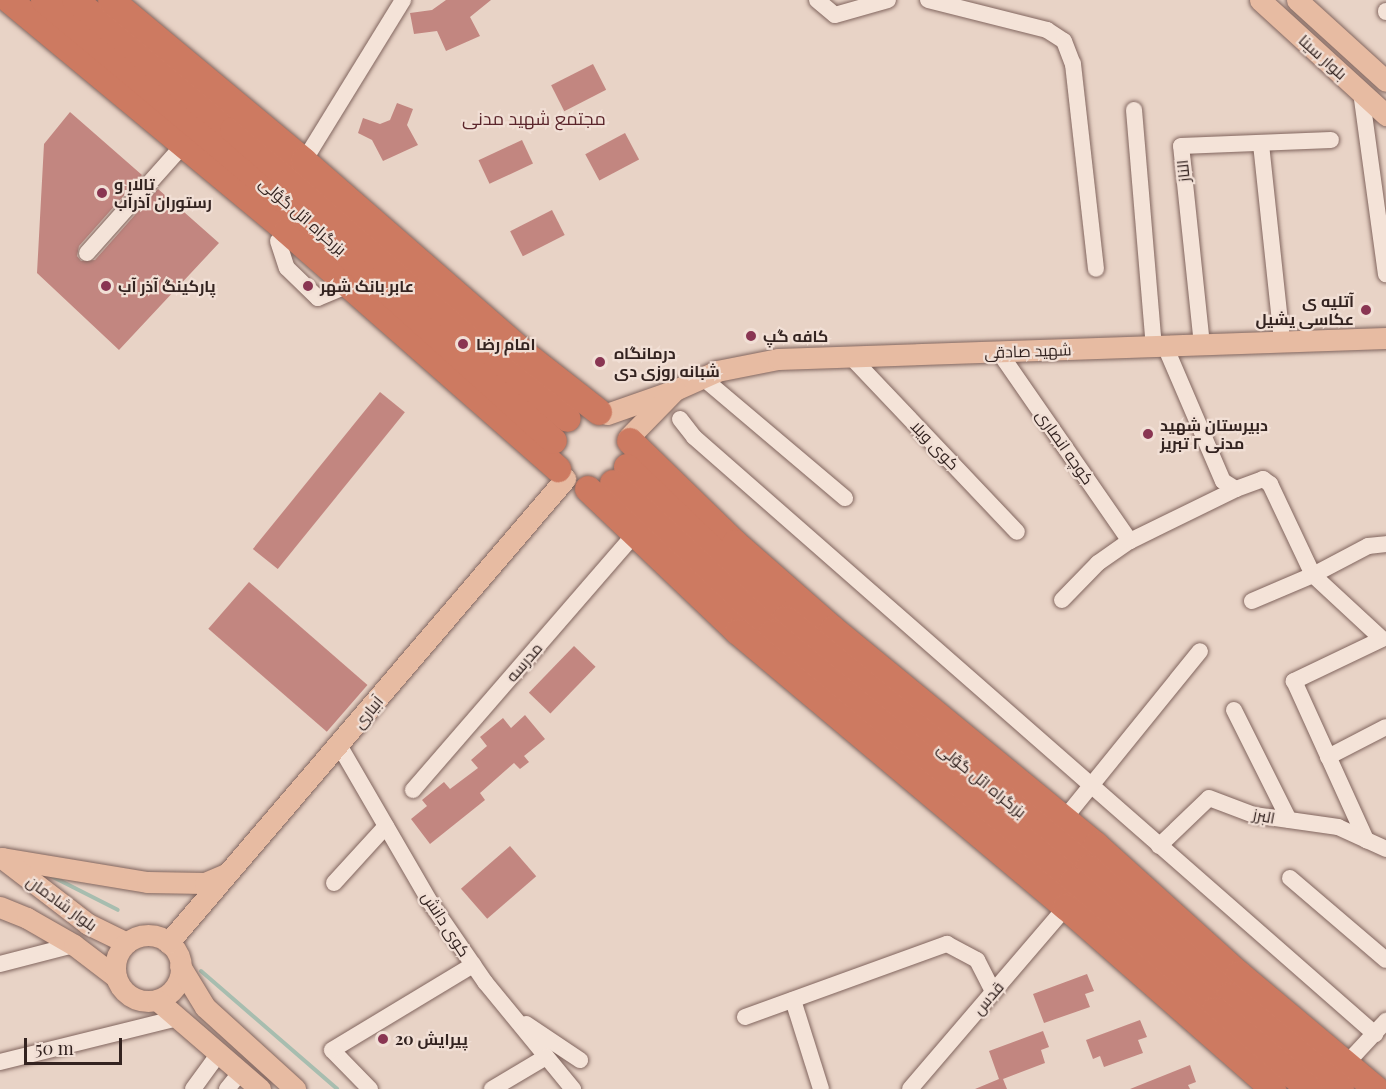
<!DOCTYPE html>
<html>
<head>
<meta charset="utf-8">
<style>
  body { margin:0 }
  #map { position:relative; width:1386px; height:1089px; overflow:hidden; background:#e8d3c6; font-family:"Playfair Display",Cairo,serif }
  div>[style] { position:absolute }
  .stream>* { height:4px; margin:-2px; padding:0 2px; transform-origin:2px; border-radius:2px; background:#a7bdaf }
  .building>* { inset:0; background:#c28680; transform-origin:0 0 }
  .roads { filter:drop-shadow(0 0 2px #81655e) drop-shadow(0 0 2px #81655e) }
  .minor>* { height:16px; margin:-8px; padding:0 8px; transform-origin:8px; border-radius:8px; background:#f4e3d8 }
  .major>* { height:21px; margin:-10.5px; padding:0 10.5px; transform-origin:10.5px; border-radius:10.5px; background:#e7bba2 }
  .major>.ring { margin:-10.5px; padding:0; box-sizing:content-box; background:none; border:21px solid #e7bba2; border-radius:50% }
  .highway>* { height:26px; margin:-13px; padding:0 13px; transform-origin:13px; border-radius:13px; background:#cd7a61 }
  .dots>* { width:16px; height:16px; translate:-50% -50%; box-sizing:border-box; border:3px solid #f1dfd5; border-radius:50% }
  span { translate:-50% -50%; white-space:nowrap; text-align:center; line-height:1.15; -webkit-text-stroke:4.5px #f1dfd5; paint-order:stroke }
  .street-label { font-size:16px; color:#332320 }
  .poi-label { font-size:16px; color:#332320; font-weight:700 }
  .left { translate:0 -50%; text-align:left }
  .right { translate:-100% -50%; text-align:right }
  .neighbourhood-label { font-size:18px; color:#5b252b }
  .scale { position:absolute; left:24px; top:1038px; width:98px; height:27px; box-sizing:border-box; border:3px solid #332320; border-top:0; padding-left:8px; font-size:18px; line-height:21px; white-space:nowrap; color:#332320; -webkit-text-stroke:4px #f1dfd5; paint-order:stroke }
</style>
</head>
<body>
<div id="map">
  <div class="stream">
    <div style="left:49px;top:875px;width:77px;rotate:26.9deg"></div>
    <div style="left:201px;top:971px;width:180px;rotate:40.9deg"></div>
  </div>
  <div class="building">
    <div style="clip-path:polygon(446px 0,491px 0,470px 17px,480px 36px,446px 51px,437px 31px,414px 34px,410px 13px,432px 10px)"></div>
    <div style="left:593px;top:64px;width:29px;height:47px;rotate:63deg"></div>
    <div style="clip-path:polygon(397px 103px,413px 109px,407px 125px,418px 145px,383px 161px,372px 140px,358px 133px,363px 118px,380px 124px,390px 120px)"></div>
    <div style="clip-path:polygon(70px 112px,142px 175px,79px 246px,77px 256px,81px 261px,95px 260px,158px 189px,219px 243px,119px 350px,37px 273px,44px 144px)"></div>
    <div style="left:625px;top:133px;width:30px;height:45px;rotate:62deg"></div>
    <div style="left:522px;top:140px;width:26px;height:48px;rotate:65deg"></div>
    <div style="left:552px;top:210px;width:28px;height:47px;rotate:63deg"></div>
    <div style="left:380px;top:392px;width:32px;height:202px;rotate:39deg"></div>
    <div style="left:249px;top:582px;width:157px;height:62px;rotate:41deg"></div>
    <div style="left:574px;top:646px;width:30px;height:65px;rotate:44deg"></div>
    <div style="clip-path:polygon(525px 715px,545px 739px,524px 756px,529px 762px,520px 769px,514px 763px,480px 793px,485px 800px,430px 844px,411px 819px,427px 806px,422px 800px,444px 782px,450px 789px,478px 768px,471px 760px,487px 746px,480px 737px,503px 718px,511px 728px)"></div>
    <div style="left:510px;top:846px;width:40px;height:65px;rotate:49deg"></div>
    <div style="clip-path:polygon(1087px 974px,1094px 991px,1085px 994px,1090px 1007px,1044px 1023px,1033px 994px)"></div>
    <div style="clip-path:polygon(1140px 1020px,1147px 1037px,1138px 1040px,1143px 1053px,1104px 1067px,1100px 1056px,1093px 1059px,1086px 1040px)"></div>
    <div style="clip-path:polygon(1043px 1031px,1049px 1047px,1041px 1050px,1045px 1063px,1003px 1079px,1007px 1089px,975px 1089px,999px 1079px,989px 1051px)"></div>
    <div style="clip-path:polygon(1190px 1065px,1196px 1082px,1188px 1085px,1190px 1089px,1130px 1089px)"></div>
  </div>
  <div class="roads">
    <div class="minor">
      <div style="left:817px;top:0;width:23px;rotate:40deg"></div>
      <div style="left:835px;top:15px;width:55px;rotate:-15.8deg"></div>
      <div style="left:928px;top:0;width:123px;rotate:14.1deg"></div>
      <div style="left:1047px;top:30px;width:20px;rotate:33deg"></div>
      <div style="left:1064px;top:41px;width:25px;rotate:69deg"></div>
      <div style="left:1073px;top:64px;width:206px;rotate:83.6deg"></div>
      <div style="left:1386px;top:11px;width:1px;rotate:90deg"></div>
      <div style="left:1361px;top:92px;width:184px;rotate:82.2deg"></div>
      <div style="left:1134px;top:110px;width:239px;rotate:85.2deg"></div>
      <div style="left:1261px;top:144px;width:199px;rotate:83.9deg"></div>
      <div style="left:304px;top:161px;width:189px;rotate:-58.4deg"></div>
      <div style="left:278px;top:241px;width:28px;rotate:72deg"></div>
      <div style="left:287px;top:268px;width:43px;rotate:44.1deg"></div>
      <div style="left:318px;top:298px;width:33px;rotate:-23deg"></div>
      <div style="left:87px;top:253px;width:146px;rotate:-48.3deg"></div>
      <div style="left:1202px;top:345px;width:200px;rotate:-96deg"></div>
      <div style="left:1181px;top:146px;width:150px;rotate:-2.3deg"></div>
      <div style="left:1165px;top:346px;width:147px;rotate:66.8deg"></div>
      <div style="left:1223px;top:481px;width:15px;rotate:32deg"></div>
      <div style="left:1236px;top:489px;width:29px;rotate:-20deg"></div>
      <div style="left:1263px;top:479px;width:9px;rotate:36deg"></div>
      <div style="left:1270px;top:484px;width:101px;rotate:64.7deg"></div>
      <div style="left:1313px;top:575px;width:94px;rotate:42.8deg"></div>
      <div style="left:1382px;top:639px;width:98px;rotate:154.5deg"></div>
      <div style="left:1294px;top:681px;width:175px;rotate:65.6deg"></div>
      <div style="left:999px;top:352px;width:230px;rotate:55.3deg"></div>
      <div style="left:853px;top:359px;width:238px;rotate:46.5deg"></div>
      <div style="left:703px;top:378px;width:186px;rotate:40.2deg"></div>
      <div style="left:680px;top:419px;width:23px;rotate:52deg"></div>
      <div style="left:694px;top:437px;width:906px;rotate:41.24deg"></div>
      <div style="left:1062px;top:600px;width:52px;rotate:-45.8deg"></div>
      <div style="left:1098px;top:563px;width:39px;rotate:-35deg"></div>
      <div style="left:1130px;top:541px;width:118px;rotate:-26.1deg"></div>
      <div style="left:1252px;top:601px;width:66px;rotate:-23.1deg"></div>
      <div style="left:1313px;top:575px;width:62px;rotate:-27.8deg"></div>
      <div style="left:1368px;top:546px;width:18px;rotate:-6deg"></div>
      <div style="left:1234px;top:710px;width:123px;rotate:63.4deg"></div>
      <div style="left:339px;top:745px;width:181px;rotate:59.9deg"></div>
      <div style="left:430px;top:902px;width:97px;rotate:55.5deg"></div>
      <div style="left:485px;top:982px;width:139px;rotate:50.6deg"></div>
      <div style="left:1328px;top:757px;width:65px;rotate:-27.3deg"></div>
      <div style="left:413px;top:790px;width:339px;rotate:-49.1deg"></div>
      <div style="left:1064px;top:819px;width:216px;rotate:-51deg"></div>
      <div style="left:1159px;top:846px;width:69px;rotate:-43.8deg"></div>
      <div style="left:1209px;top:798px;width:48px;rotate:20.7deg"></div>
      <div style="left:1254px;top:815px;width:85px;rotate:8.1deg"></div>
      <div style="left:1338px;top:827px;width:53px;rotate:24.6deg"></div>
      <div style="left:1290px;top:878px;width:126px;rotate:40.5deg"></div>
      <div style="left:334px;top:883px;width:77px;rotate:-47.6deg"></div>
      <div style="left:0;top:964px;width:76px;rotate:-14.4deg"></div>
      <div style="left:793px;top:1000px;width:93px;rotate:72.5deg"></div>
      <div style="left:745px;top:1017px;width:215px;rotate:-19.9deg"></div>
      <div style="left:947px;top:944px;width:34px;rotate:28deg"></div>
      <div style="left:977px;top:960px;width:35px;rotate:63deg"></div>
      <div style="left:526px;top:1024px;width:65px;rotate:33.7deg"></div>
      <div style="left:0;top:1062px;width:179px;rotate:-13.9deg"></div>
      <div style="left:1346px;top:1064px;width:59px;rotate:-47.1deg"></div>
      <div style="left:193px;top:1089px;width:41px;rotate:-54deg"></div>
      <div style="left:227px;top:1089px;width:19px;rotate:-51deg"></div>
      <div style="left:370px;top:1089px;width:54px;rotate:-134.3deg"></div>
      <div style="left:332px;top:1050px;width:165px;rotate:-31.1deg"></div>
      <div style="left:492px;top:1089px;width:63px;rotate:-30.7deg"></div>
      <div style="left:910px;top:1089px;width:240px;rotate:-49.4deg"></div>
    </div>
    <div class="major">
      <div style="left:1260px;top:0;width:171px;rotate:42.4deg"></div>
      <div style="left:1297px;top:0;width:120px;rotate:42.3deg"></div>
      <div style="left:675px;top:390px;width:46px;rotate:-24.3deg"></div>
      <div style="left:717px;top:371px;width:62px;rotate:-11.1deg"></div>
      <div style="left:778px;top:359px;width:608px;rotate:-1.98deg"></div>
      <div style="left:607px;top:414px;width:72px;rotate:-19.4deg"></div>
      <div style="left:675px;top:390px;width:66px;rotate:134.4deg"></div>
      <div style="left:2px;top:858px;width:147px;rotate:9.4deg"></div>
      <div style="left:147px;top:882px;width:58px;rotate:1deg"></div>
      <div style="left:205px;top:883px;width:23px;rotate:-23deg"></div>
      <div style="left:2px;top:858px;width:108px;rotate:37.5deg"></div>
      <div style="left:88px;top:924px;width:43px;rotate:26deg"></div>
      <div style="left:0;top:907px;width:29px;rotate:22deg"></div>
      <div style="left:27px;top:918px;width:54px;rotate:29.9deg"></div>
      <div style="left:74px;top:945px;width:53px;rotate:37.3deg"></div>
      <div class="ring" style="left:115px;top:935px;width:45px;height:45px"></div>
      <div style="left:168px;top:943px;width:611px;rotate:-49.45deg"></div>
      <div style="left:180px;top:966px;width:48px;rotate:58.6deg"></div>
      <div style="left:205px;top:1007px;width:122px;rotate:42.3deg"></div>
      <div style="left:157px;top:1000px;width:136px;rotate:40.8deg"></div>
    </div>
    <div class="highway">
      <div style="left:9px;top:0;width:361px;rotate:39.7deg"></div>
      <div style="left:287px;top:231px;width:361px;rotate:41.3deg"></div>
      <div style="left:44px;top:0;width:350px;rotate:39.8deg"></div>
      <div style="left:313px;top:224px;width:324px;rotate:42deg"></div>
      <div style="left:75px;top:0;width:205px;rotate:39.4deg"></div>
      <div style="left:233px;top:130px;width:442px;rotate:40.8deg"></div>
      <div style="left:111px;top:0;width:251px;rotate:39.8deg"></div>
      <div style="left:304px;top:161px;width:293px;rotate:41.1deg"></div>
      <div style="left:525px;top:354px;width:94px;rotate:38.1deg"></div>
      <div style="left:630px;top:441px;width:146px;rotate:44.2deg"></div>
      <div style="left:735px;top:543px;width:130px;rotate:41.3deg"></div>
      <div style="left:833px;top:629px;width:340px;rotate:39.4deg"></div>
      <div style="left:1096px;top:845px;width:193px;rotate:42.1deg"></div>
      <div style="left:1239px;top:974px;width:179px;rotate:40deg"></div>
      <div style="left:627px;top:467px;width:219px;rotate:43.9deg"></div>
      <div style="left:785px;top:619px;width:392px;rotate:39.4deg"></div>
      <div style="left:1088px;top:868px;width:190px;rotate:42.2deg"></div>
      <div style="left:1229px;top:996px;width:146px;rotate:39.7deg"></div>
      <div style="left:613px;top:483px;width:219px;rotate:43.3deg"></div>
      <div style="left:772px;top:633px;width:390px;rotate:39.5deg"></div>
      <div style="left:1073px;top:881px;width:192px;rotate:42.3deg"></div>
      <div style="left:1215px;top:1010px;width:123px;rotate:40deg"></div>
      <div style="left:588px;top:489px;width:207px;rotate:43.6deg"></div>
      <div style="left:738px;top:632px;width:428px;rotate:40deg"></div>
      <div style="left:1066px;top:907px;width:276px;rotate:41.3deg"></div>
    </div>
  </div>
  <div class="dots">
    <div style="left:102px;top:193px;background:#893552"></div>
    <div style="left:106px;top:286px;background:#893552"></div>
    <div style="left:308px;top:286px;background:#893552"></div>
    <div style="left:1366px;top:310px;background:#893552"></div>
    <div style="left:751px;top:336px;background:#893552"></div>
    <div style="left:463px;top:344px;background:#893552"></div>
    <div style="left:600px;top:362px;background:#893552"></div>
    <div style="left:1148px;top:434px;background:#893552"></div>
    <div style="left:383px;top:1039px;background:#893552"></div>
  </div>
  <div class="street-label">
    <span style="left:1323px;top:57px;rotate:42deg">بلوار سینا</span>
    <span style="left:1183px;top:171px;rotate:-96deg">الناز</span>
    <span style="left:303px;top:216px;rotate:41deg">بزرگراه ائل گؤلی</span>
    <span style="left:1028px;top:351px;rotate:-2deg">شهید صادقی</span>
    <span style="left:935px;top:445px;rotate:46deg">کوی ویلا</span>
    <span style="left:1065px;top:447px;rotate:55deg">کوچه انصاری</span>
    <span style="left:524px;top:662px;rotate:-49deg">مدرسه</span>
    <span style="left:368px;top:712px;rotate:-50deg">آبیاری</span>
    <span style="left:982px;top:780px;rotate:39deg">بزرگراه ائل گؤلی</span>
    <span style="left:1264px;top:816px;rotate:11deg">البرز</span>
    <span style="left:62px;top:903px;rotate:36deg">بلوار شادمان</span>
    <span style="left:446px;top:924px;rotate:57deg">کوی دانش</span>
    <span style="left:988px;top:998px;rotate:-49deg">قدس</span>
  </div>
  <div class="poi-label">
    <span class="left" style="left:114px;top:193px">تالار و<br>رستوران آذرآب</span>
    <span class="left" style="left:118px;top:286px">پارکینگ آذر آب</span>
    <span class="left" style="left:320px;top:286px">عابر بانک شهر</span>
    <span class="right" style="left:1354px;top:310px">آتلیه ی<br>عکاسی یشیل</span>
    <span class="left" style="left:763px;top:336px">کافه گپ</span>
    <span class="left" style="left:476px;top:344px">امام رضا</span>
    <span class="left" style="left:614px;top:362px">درمانگاه<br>شبانه روزی دی</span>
    <span class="left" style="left:1160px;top:434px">دبیرستان شهید<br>مدنی ۲ تبریز</span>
    <span class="left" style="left:395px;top:1039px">پیرایش 20</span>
  </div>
  <div class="neighbourhood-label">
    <span style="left:534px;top:118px">مجتمع شهید مدنی</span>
  </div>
  <div class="scale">50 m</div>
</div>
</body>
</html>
